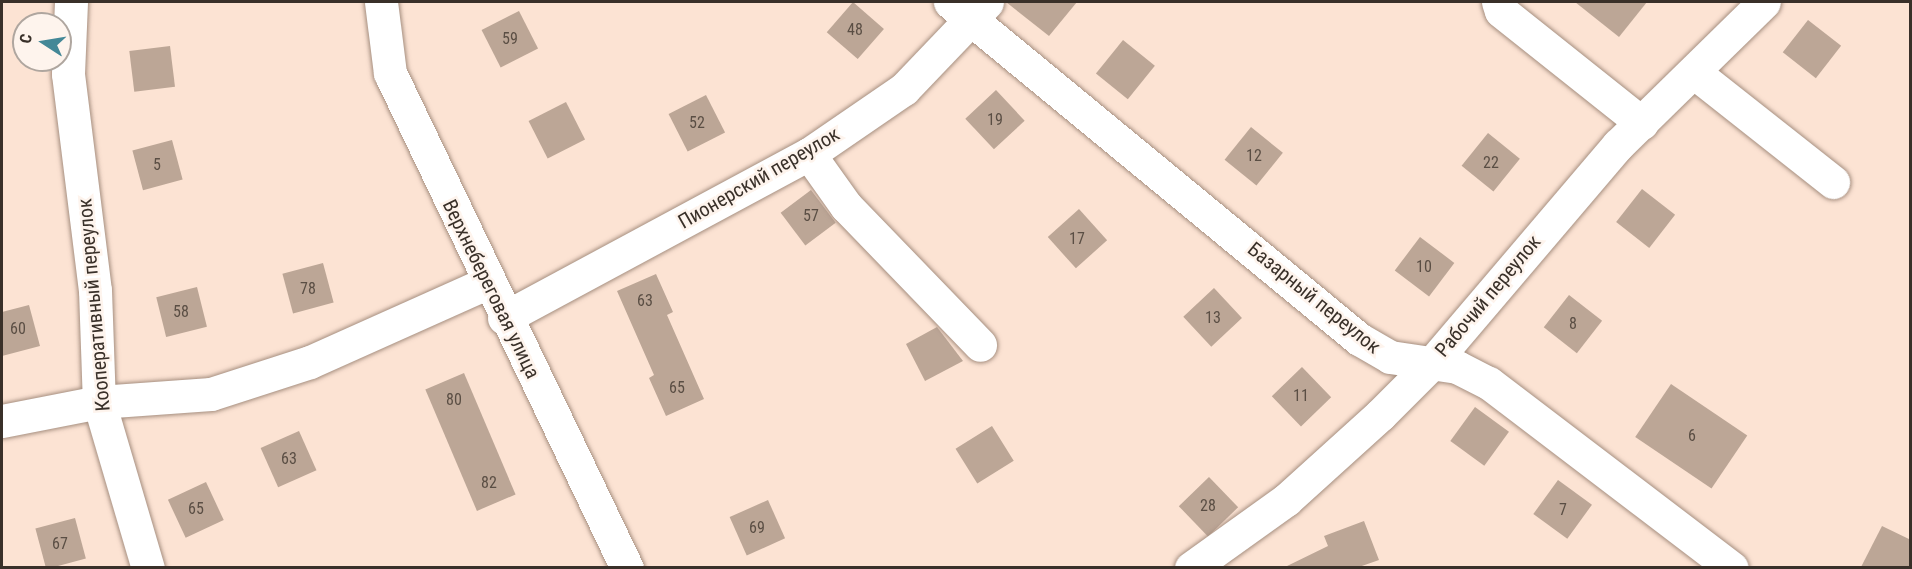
<!DOCTYPE html>
<html>
<head>
<meta charset="utf-8">
<style>
  body { margin:0 }
  #map { position:relative; width:1912px; height:569px; overflow:hidden; background:#fce3d3; font-family:"Roboto Condensed",sans-serif }
  div>[style] { position:absolute }
  .building>* { inset:0; background:#bca696; transform-origin:0 0 }
  .roads { filter:drop-shadow(0 0 2px #a68f80) drop-shadow(0 0 2px #a68f80) }
  .minor>* { height:33px; margin:-16.5px; padding:0 16.5px; transform-origin:16.5px; border-radius:16.5px; background:#fff }
  span { translate:-50% -50%; white-space:nowrap; text-align:center; line-height:1.15; -webkit-text-stroke:5px #fef4ed; paint-order:stroke }
  .number-label { font-size:16px; color:#5a4e44 }
  .number-label span { -webkit-text-stroke-width:0 }
  .street-label { font-size:20px; color:#393029 }
  .frame { position:absolute; inset:0; border:3px solid #393029; pointer-events:none }
  .north { position:absolute; left:12px; top:12px; width:60px; height:60px; box-sizing:border-box; background:#fef4ed; border:2px solid #afa69f; border-radius:50%; rotate:282deg; font-size:16px; font-weight:700; line-height:24px; text-align:center; color:#393029 }
  .north::after { content:''; display:block; margin:auto; width:21px; height:27px; background:#448897; clip-path:polygon(50% 0,100% 100%,50% 72%,0 100%) }
</style>
</head>
<body>
<div id="map">
  <div class="building">
    <div style="left:853px;top:2px;width:41px;height:40px;rotate:41deg"></div>
    <div style="clip-path:polygon(1006px 2px,1077px 2px,1049px 36px)"></div>
    <div style="clip-path:polygon(1575px 2px,1647px 2px,1619px 37px)"></div>
    <div style="left:519px;top:11px;width:42px;height:42px;rotate:63deg"></div>
    <div style="left:1808px;top:20px;width:42px;height:41px;rotate:38deg"></div>
    <div style="left:1123px;top:40px;width:41px;height:43px;rotate:39deg"></div>
    <div style="left:170px;top:46px;width:41px;height:41px;rotate:83deg"></div>
    <div style="left:996px;top:90px;width:42px;height:42px;rotate:47deg"></div>
    <div style="left:706px;top:95px;width:42px;height:42px;rotate:63deg"></div>
    <div style="left:566px;top:102px;width:42px;height:42px;rotate:63deg"></div>
    <div style="left:1251px;top:127px;width:41px;height:42px;rotate:39deg"></div>
    <div style="left:1488px;top:133px;width:41px;height:42px;rotate:39deg"></div>
    <div style="left:172px;top:140px;width:41px;height:41px;rotate:75deg"></div>
    <div style="left:1642px;top:189px;width:42px;height:42px;rotate:38deg"></div>
    <div style="left:811px;top:190px;width:41px;height:38px;rotate:53deg"></div>
    <div style="left:1079px;top:209px;width:42px;height:42px;rotate:48deg"></div>
    <div style="left:1420px;top:237px;width:43px;height:42px;rotate:37deg"></div>
    <div style="left:323px;top:263px;width:41px;height:42px;rotate:75deg"></div>
    <div style="clip-path:polygon(656px 274px,673px 312px,667px 315px,704px 399px,666px 416px,649px 378px,654px 375px,617px 291px)"></div>
    <div style="left:197px;top:287px;width:41px;height:42px;rotate:76deg"></div>
    <div style="left:1214px;top:288px;width:41px;height:42px;rotate:47deg"></div>
    <div style="left:1569px;top:295px;width:42px;height:41px;rotate:38deg"></div>
    <div style="clip-path:polygon(29px 305px,40px 346px,2px 356px,2px 312px)"></div>
    <div style="clip-path:polygon(937px 327px,963px 361px,925px 381px,906px 344px)"></div>
    <div style="left:1302px;top:367px;width:42px;height:42px;rotate:46deg"></div>
    <div style="left:464px;top:373px;width:132px;height:42px;rotate:67deg"></div>
    <div style="left:1671px;top:384px;width:92px;height:64px;rotate:34deg"></div>
    <div style="left:1475px;top:407px;width:42px;height:42px;rotate:36deg"></div>
    <div style="left:992px;top:426px;width:41px;height:43px;rotate:58deg"></div>
    <div style="left:299px;top:431px;width:43px;height:42px;rotate:66deg"></div>
    <div style="left:1209px;top:477px;width:42px;height:42px;rotate:46deg"></div>
    <div style="left:1558px;top:480px;width:42px;height:42px;rotate:36deg"></div>
    <div style="left:206px;top:482px;width:42px;height:42px;rotate:65deg"></div>
    <div style="left:768px;top:500px;width:42px;height:42px;rotate:66deg"></div>
    <div style="left:75px;top:518px;width:42px;height:41px;rotate:75deg"></div>
    <div style="clip-path:polygon(1364px 521px,1379px 560px,1359px 567px,1285px 567px,1328px 546px,1324px 536px)"></div>
    <div style="clip-path:polygon(1882px 526px,1911px 540px,1911px 567px,1861px 567px)"></div>
  </div>
  <div class="roads">
    <div class="minor">
      <div style="left:71px;top:2px;width:72px;rotate:92.4deg"></div>
      <div style="left:68px;top:74px;width:218px;rotate:82.9deg"></div>
      <div style="left:95px;top:290px;width:112px;rotate:88deg"></div>
      <div style="left:99px;top:402px;width:173px;rotate:73.6deg"></div>
      <div style="left:381px;top:2px;width:72px;rotate:82.8deg"></div>
      <div style="left:390px;top:73px;width:549px;rotate:64.42deg"></div>
      <div style="left:950px;top:2px;width:530px;rotate:39.49deg"></div>
      <div style="left:1359px;top:339px;width:36px;rotate:30deg"></div>
      <div style="left:1390px;top:357px;width:68px;rotate:8.5deg"></div>
      <div style="left:1457px;top:367px;width:36px;rotate:27deg"></div>
      <div style="left:1489px;top:383px;width:305px;rotate:37.3deg"></div>
      <div style="left:1498px;top:2px;width:9px;rotate:72deg"></div>
      <div style="left:1501px;top:11px;width:180px;rotate:38.5deg"></div>
      <div style="left:1695px;top:73px;width:176px;rotate:38.3deg"></div>
      <div style="left:809px;top:154px;width:64px;rotate:54.6deg"></div>
      <div style="left:846px;top:206px;width:193px;rotate:46deg"></div>
      <div style="left:504px;top:318px;width:346px;rotate:-28.3deg"></div>
      <div style="left:809px;top:154px;width:115px;rotate:-34.4deg"></div>
      <div style="left:904px;top:89px;width:120px;rotate:-46.3deg"></div>
      <div style="left:2px;top:421px;width:99px;rotate:-11.1deg"></div>
      <div style="left:99px;top:402px;width:112px;rotate:-4.1deg"></div>
      <div style="left:211px;top:394px;width:104px;rotate:-17.9deg"></div>
      <div style="left:310px;top:362px;width:194px;rotate:-24.1deg"></div>
      <div style="left:1191px;top:568px;width:117px;rotate:-35.6deg"></div>
      <div style="left:1286px;top:500px;width:127px;rotate:-42.1deg"></div>
      <div style="left:1380px;top:415px;width:76px;rotate:-45deg"></div>
      <div style="left:1434px;top:361px;width:284px;rotate:-49.6deg"></div>
      <div style="left:1618px;top:145px;width:204px;rotate:-44.4deg"></div>
    </div>
  </div>
  <div class="number-label">
    <span style="left:855px;top:30px">48</span>
    <span style="left:510px;top:39px">59</span>
    <span style="left:995px;top:120px">19</span>
    <span style="left:697px;top:123px">52</span>
    <span style="left:1254px;top:156px">12</span>
    <span style="left:1491px;top:163px">22</span>
    <span style="left:157px;top:165px">5</span>
    <span style="left:811px;top:216px">57</span>
    <span style="left:1077px;top:239px">17</span>
    <span style="left:1424px;top:267px">10</span>
    <span style="left:308px;top:289px">78</span>
    <span style="left:645px;top:301px">63</span>
    <span style="left:181px;top:312px">58</span>
    <span style="left:1213px;top:318px">13</span>
    <span style="left:1573px;top:324px">8</span>
    <span style="left:18px;top:329px">60</span>
    <span style="left:677px;top:388px">65</span>
    <span style="left:1301px;top:396px">11</span>
    <span style="left:454px;top:400px">80</span>
    <span style="left:1692px;top:436px">6</span>
    <span style="left:289px;top:459px">63</span>
    <span style="left:489px;top:483px">82</span>
    <span style="left:1208px;top:506px">28</span>
    <span style="left:196px;top:509px">65</span>
    <span style="left:1563px;top:510px">7</span>
    <span style="left:757px;top:528px">69</span>
    <span style="left:60px;top:544px">67</span>
  </div>
  <div class="street-label">
    <span style="left:759px;top:178px;rotate:-30deg">Пионерский переулок</span>
    <span style="left:491px;top:289px;rotate:64deg">Верхнебереговая улица</span>
    <span style="left:1488px;top:296px;rotate:-50deg">Рабочий переулок</span>
    <span style="left:1314px;top:298px;rotate:39deg">Базарный переулок</span>
    <span style="left:94px;top:305px;rotate:-95deg">Кооперативный переулок</span>
  </div>
  <div class="frame"></div>
  <div class="north">С</div>
</div>
</body>
</html>
